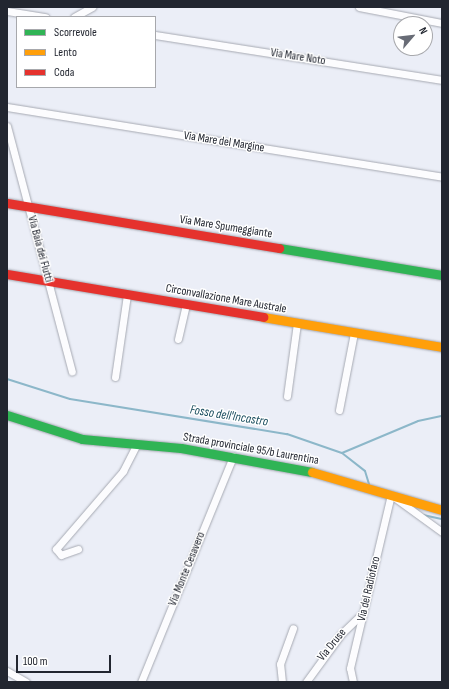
<!DOCTYPE html>
<html>
<head>
<meta charset="utf-8">
<style>
  body { margin:0 }
  #map { position:relative; width:449px; height:689px; overflow:hidden; background:#ebeef7; font-family:"Sofia Sans Condensed",sans-serif }
  div>[style] { position:absolute }
  .stream>* { height:2px; margin:-1px; padding:0 1px; transform-origin:1px; border-radius:1px; background:#8cb7c9 }
  .roads { filter:drop-shadow(0 0 1px #a6a9b2) drop-shadow(0 0 1px #a6a9b2) }
  .street>* { height:7px; margin:-3.5px; padding:0 3.5px; transform-origin:3.5px; border-radius:3.5px; background:#fcfcfe }
  .fast>* { height:9px; margin:-4.5px; padding:0 4.5px; transform-origin:4.5px; border-radius:4.5px; background:#30b455 }
  .slow>* { height:9px; margin:-4.5px; padding:0 4.5px; transform-origin:4.5px; border-radius:4.5px; background:#ff9f0a }
  .jam>* { height:9px; margin:-4.5px; padding:0 4.5px; transform-origin:4.5px; border-radius:4.5px; background:#e5322d }
  span { translate:-50% -50%; white-space:nowrap; text-align:center; line-height:1.15; -webkit-text-stroke:3px #fff; paint-order:stroke }
  .street-label { font-size:12px; color:#222630 }
  .water-label { font-size:13px; color:#194d5e; font-style:italic }
  .frame { position:absolute; inset:0; border:8px solid #222630; pointer-events:none }
  .legend { position:absolute; left:16px; top:16px; width:140px; height:72px; box-sizing:border-box; background:#fff; border:1px solid #a7a8ac; margin:0; padding:5px 7px; list-style:none; font-size:12px; color:#222630 }
  .legend li { display:flex; align-items:center; gap:8px; height:20px }
  .legend b { width:20px; border:1px solid #a7a8ac }
  .north { position:absolute; left:393px; top:16px; width:40px; height:40px; box-sizing:border-box; background:#fff; border:1px solid #a7a8ac; border-radius:50%; rotate:62deg; font-size:11px; font-weight:700; line-height:16px; text-align:center; color:#222630 }
  .north::after { content:''; display:block; margin:auto; width:14px; height:18px; background:#686c76; clip-path:polygon(50% 0,100% 100%,50% 72%,0 100%) }
  .scale { position:absolute; left:16px; top:655px; width:95px; height:18px; box-sizing:border-box; border:2px solid #222630; border-top:0; padding-left:5px; font-size:12px; line-height:14px; white-space:nowrap; color:#222630; -webkit-text-stroke:3px #fff; paint-order:stroke }
</style>
</head>
<body>
<div id="map">
  <div class="stream">
    <div style="left:7px;top:379px;width:66px;rotate:17.6deg"></div>
    <div style="left:70px;top:399px;width:220px;rotate:9.2deg"></div>
    <div style="left:287px;top:434px;width:58px;rotate:19.1deg"></div>
    <div style="left:342px;top:453px;width:82px;rotate:-22.8deg"></div>
    <div style="left:418px;top:421px;width:25px;rotate:-12deg"></div>
    <div style="left:342px;top:453px;width:29px;rotate:38deg"></div>
    <div style="left:365px;top:471px;width:14px;rotate:73deg"></div>
    <div style="left:423px;top:515px;width:19px;rotate:12deg"></div>
  </div>
  <div class="roads">
    <div class="street">
      <div style="left:359px;top:7px;width:85px;rotate:10.9deg"></div>
      <div style="left:7px;top:11px;width:39px;rotate:9deg"></div>
      <div style="left:74px;top:17px;width:21px;rotate:-29deg"></div>
      <div style="left:155px;top:35px;width:291px;rotate:8.9deg"></div>
      <div style="left:7px;top:107px;width:441px;rotate:9.1deg"></div>
      <div style="left:7px;top:126px;width:254px;rotate:75.2deg"></div>
      <div style="left:178px;top:339px;width:35px;rotate:-77deg"></div>
      <div style="left:115px;top:377px;width:83px;rotate:-81.7deg"></div>
      <div style="left:287px;top:396px;width:74px;rotate:-82.2deg"></div>
      <div style="left:339px;top:410px;width:78px;rotate:-79deg"></div>
      <div style="left:78px;top:549px;width:18px;rotate:161deg"></div>
      <div style="left:61px;top:555px;width:8px;rotate:-130deg"></div>
      <div style="left:56px;top:549px;width:103px;rotate:-49.3deg"></div>
      <div style="left:123px;top:471px;width:28px;rotate:-63deg"></div>
      <div style="left:7px;top:671px;width:22px;rotate:30deg"></div>
      <div style="left:141px;top:682px;width:244px;rotate:-67.8deg"></div>
      <div style="left:282px;top:682px;width:18px;rotate:-96deg"></div>
      <div style="left:280px;top:664px;width:38px;rotate:-70deg"></div>
      <div style="left:306px;top:682px;width:59px;rotate:-53.9deg"></div>
      <div style="left:341px;top:634px;width:30px;rotate:-44deg"></div>
      <div style="left:353px;top:682px;width:14px;rotate:-102deg"></div>
      <div style="left:350px;top:668px;width:178px;rotate:-76.7deg"></div>
      <div style="left:391px;top:495px;width:63px;rotate:36deg"></div>
    </div>
    <div class="fast">
      <div style="left:279px;top:248px;width:165px;rotate:9.4deg"></div>
      <div style="left:7px;top:415px;width:79px;rotate:17.7deg"></div>
      <div style="left:82px;top:439px;width:99px;rotate:5.2deg"></div>
      <div style="left:181px;top:448px;width:133px;rotate:10.4deg"></div>
    </div>
    <div class="slow">
      <div style="left:263px;top:317px;width:181px;rotate:9.5deg"></div>
      <div style="left:312px;top:472px;width:135px;rotate:16.3deg"></div>
    </div>
    <div class="jam">
      <div style="left:7px;top:203px;width:276px;rotate:9.4deg"></div>
      <div style="left:7px;top:274px;width:260px;rotate:9.5deg"></div>
    </div>
  </div>
  <div class="street-label">
    <span style="left:298px;top:57px;rotate:9deg">Via Mare Noto</span>
    <span style="left:224px;top:142px;rotate:9deg">Via Mare del Margine</span>
    <span style="left:226px;top:227px;rotate:9deg">Via Mare Spumeggiante</span>
    <span style="left:40px;top:249px;rotate:75deg">Via Baia dei Flutti</span>
    <span style="left:226px;top:299px;rotate:10deg">Circonvallazione Mare Australe</span>
    <span style="left:251px;top:449px;rotate:10deg">Strada provinciale 95/b Laurentina</span>
    <span style="left:187px;top:569px;rotate:-68deg">Via Monte Cesavero</span>
    <span style="left:369px;top:589px;rotate:-77deg">Via del Radiofaro</span>
    <span style="left:332px;top:645px;rotate:-51deg">Via Druse</span>
  </div>
  <div class="water-label">
    <span style="left:229px;top:416px;rotate:9deg">Fosso dell'Incastro</span>
  </div>
  <div class="frame"></div>
  <ul class="legend">
  <li><b style="height:5px;background:#30b455"></b>Scorrevole</li>
  <li><b style="height:5px;background:#ff9f0a"></b>Lento</li>
  <li><b style="height:5px;background:#e5322d"></b>Coda</li>
  </ul>
  <div class="north">N</div>
  <div class="scale">100 m</div>
</div>
</body>
</html>
